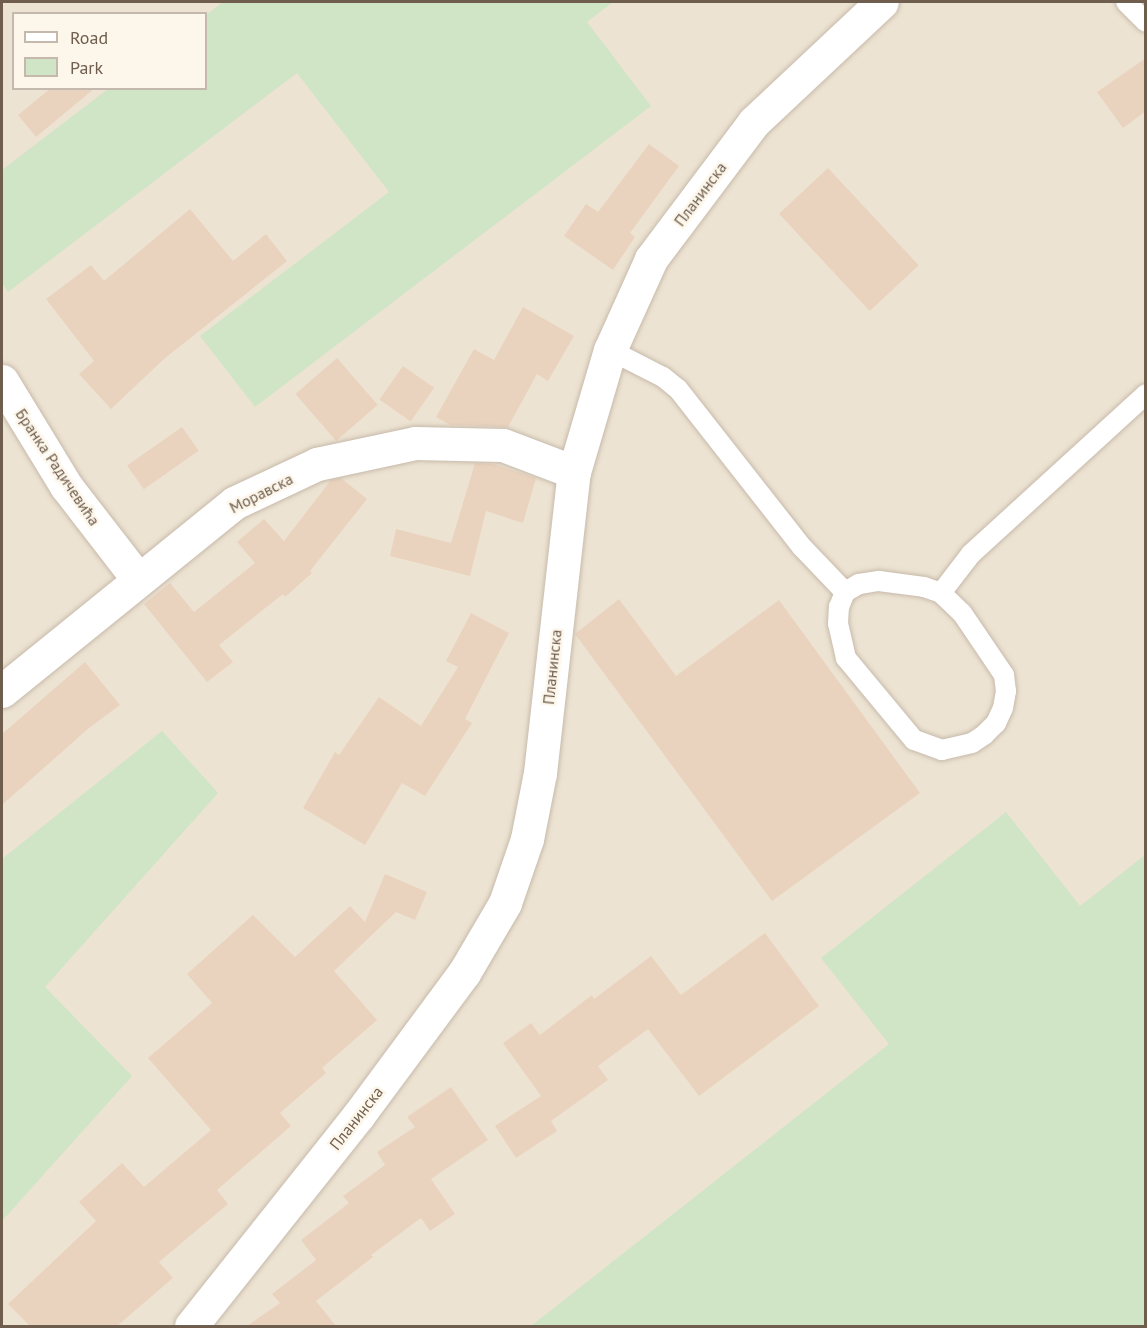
<!DOCTYPE html>
<html>
<head>
<meta charset="utf-8">
<style>
  body { margin:0 }
  #map { position:relative; width:1147px; height:1328px; overflow:hidden; background:#f9f3e5; font-family:"PT Sans",sans-serif }
  div>[style] { position:absolute }
  .residential>* { inset:0; background:#ede3d2 }
  .green>* { inset:0; background:#cfe5c6 }
  .building>* { inset:0; background:#ead3be; transform-origin:0 0 }
  .roads { filter:drop-shadow(0 0 2px #c7baab) drop-shadow(0 0 2px #c7baab) }
  .service>* { height:20px; margin:-10px; padding:0 10px; transform-origin:10px; border-radius:10px; background:#fff }
  .minor>* { height:33px; margin:-16.5px; padding:0 16.5px; transform-origin:16.5px; border-radius:16.5px; background:#fff }
  span { translate:-50% -50%; white-space:nowrap; text-align:center; line-height:1.15; -webkit-text-stroke:5px #fdf7eb; paint-order:stroke }
  .street-label { font-size:16px; color:#6f5d4d }
  .frame { position:absolute; inset:0; border:3px solid #6f5d4d; pointer-events:none }
  .legend { position:absolute; left:12px; top:12px; width:195px; height:78px; box-sizing:border-box; background:#fdf7eb; border:2px solid #c4b9ac; margin:0; padding:8px 10px; list-style:none; font-size:18px; color:#6f5d4d }
  .legend li { display:flex; align-items:center; gap:12px; height:30px }
  .legend b { width:30px; border:2px solid #c4b9ac }
</style>
</head>
<body>
<div id="map">
  <div class="residential">
    <div style="clip-path:polygon(evenodd,2px 2px,1145px 2px,1145px 1326px,2px 1326px,2px 2px,14px 14px,206px 14px,206px 88px,14px 88px,14px 14px)"></div>
  </div>
  <div class="green">
    <div style="clip-path:polygon(223px 2px,613px 2px,587px 22px,651px 106px,255px 407px,200px 336px,389px 192px,297px 73px,8px 292px,2px 283px,2px 170px,108px 89px,206px 88px,206px 15px)"></div>
    <div style="clip-path:polygon(162px 731px,218px 793px,45px 987px,132px 1076px,2px 1221px,2px 859px)"></div>
    <div style="clip-path:polygon(1006px 812px,1080px 906px,1145px 855px,1145px 1326px,531px 1326px,889px 1044px,821px 958px)"></div>
  </div>
  <div class="building">
    <div style="clip-path:polygon(1146px 58px,1146px 111px,1123px 128px,1097px 92px)"></div>
    <div style="clip-path:polygon(51px 88px,95px 88px,36px 137px,18px 115px)"></div>
    <div style="clip-path:polygon(649px 144px,679px 166px,630px 233px,635px 237px,613px 270px,564px 236px,586px 204px,598px 212px)"></div>
    <div style="left:828px;top:168px;width:133px;height:67px;rotate:47deg"></div>
    <div style="clip-path:polygon(190px 209px,233px 261px,266px 234px,287px 261px,164px 359px,111px 409px,79px 374px,94px 361px,46px 299px,91px 265px,104px 281px)"></div>
    <div style="clip-path:polygon(523px 307px,574px 336px,548px 381px,537px 374px,508px 427px,450px 425px,436px 417px,474px 349px,494px 360px)"></div>
    <div style="left:337px;top:358px;width:62px;height:55px;rotate:49deg"></div>
    <div style="left:403px;top:366px;width:38px;height:41px;rotate:35deg"></div>
    <div style="left:182px;top:427px;width:29px;height:67px;rotate:55deg"></div>
    <div style="clip-path:polygon(475px 463px,493px 464px,536px 478px,523px 523px,486px 511px,470px 576px,390px 556px,396px 529px,451px 543px)"></div>
    <div style="clip-path:polygon(341px 478px,367px 499px,310px 571px,312px 573px,285px 597px,283px 594px,219px 645px,233px 662px,207px 682px,144px 604px,170px 583px,194px 612px,255px 563px,237px 542px,264px 519px,284px 541px,331px 480px)"></div>
    <div style="clip-path:polygon(619px 599px,676px 676px,779px 600px,920px 793px,772px 901px,575px 634px)"></div>
    <div style="clip-path:polygon(471px 613px,509px 633px,465px 719px,472px 723px,425px 796px,402px 783px,365px 845px,303px 808px,335px 752px,339px 755px,379px 697px,421px 726px,458px 667px,446px 661px)"></div>
    <div style="clip-path:polygon(85px 662px,120px 705px,89px 728px,2px 805px,2px 734px)"></div>
    <div style="clip-path:polygon(385px 874px,427px 892px,415px 920px,396px 912px,334px 971px,377px 1020px,322px 1068px,326px 1073px,280px 1113px,291px 1126px,217px 1190px,228px 1204px,159px 1262px,173px 1278px,117px 1326px,30px 1326px,8px 1304px,96px 1221px,79px 1202px,122px 1163px,144px 1187px,211px 1130px,148px 1058px,212px 1003px,187px 974px,253px 915px,295px 957px,350px 906px,365px 922px)"></div>
    <div style="clip-path:polygon(765px 933px,819px 1006px,699px 1096px,648px 1029px,598px 1066px,608px 1080px,551px 1121px,557px 1131px,516px 1158px,495px 1126px,541px 1096px,503px 1043px,531px 1023px,540px 1035px,592px 995px,594px 999px,651px 956px,681px 995px)"></div>
    <div style="clip-path:polygon(451px 1087px,488px 1140px,431px 1179px,455px 1214px,430px 1231px,421px 1218px,371px 1255px,373px 1257px,316px 1301px,336px 1326px,247px 1326px,280px 1303px,272px 1294px,316px 1260px,301px 1240px,349px 1203px,343px 1196px,385px 1165px,377px 1152px,415px 1127px,407px 1117px)"></div>
  </div>
  <div class="roads">
    <div class="service">
      <div style="left:1126px;top:2px;width:28px;rotate:45deg"></div>
      <div style="left:610px;top:350px;width:59px;rotate:27deg"></div>
      <div style="left:663px;top:377px;width:19px;rotate:39deg"></div>
      <div style="left:678px;top:389px;width:199px;rotate:51.9deg"></div>
      <div style="left:801px;top:546px;width:64px;rotate:46.3deg"></div>
      <div style="left:879px;top:581px;width:45px;rotate:7.6deg"></div>
      <div style="left:924px;top:587px;width:18px;rotate:19deg"></div>
      <div style="left:941px;top:593px;width:29px;rotate:44deg"></div>
      <div style="left:962px;top:613px;width:75px;rotate:55.9deg"></div>
      <div style="left:1004px;top:675px;width:16px;rotate:83deg"></div>
      <div style="left:1006px;top:691px;width:17px;rotate:100deg"></div>
      <div style="left:1003px;top:708px;width:17px;rotate:115deg"></div>
      <div style="left:996px;top:723px;width:17px;rotate:135deg"></div>
      <div style="left:984px;top:735px;width:14px;rotate:146deg"></div>
      <div style="left:972px;top:743px;width:31px;rotate:167deg"></div>
      <div style="left:942px;top:750px;width:30px;rotate:-160deg"></div>
      <div style="left:914px;top:740px;width:107px;rotate:-129.7deg"></div>
      <div style="left:846px;top:658px;width:35px;rotate:-103deg"></div>
      <div style="left:838px;top:624px;width:17px;rotate:-87deg"></div>
      <div style="left:839px;top:607px;width:16px;rotate:-68deg"></div>
      <div style="left:845px;top:592px;width:16px;rotate:-30deg"></div>
      <div style="left:859px;top:584px;width:20px;rotate:-9deg"></div>
      <div style="left:941px;top:593px;width:49px;rotate:-52.4deg"></div>
      <div style="left:971px;top:554px;width:237px;rotate:-42.4deg"></div>
    </div>
    <div class="minor">
      <div style="left:2px;top:381px;width:123px;rotate:58.6deg"></div>
      <div style="left:66px;top:486px;width:118px;rotate:52.3deg"></div>
      <div style="left:2px;top:691px;width:299px;rotate:-39deg"></div>
      <div style="left:234px;top:503px;width:92px;rotate:-25.2deg"></div>
      <div style="left:317px;top:464px;width:100px;rotate:-12.1deg"></div>
      <div style="left:415px;top:443px;width:88px;rotate:1.3deg"></div>
      <div style="left:503px;top:445px;width:76px;rotate:20.8deg"></div>
      <div style="left:191px;top:1326px;width:268px;rotate:-51.5deg"></div>
      <div style="left:358px;top:1116px;width:178px;rotate:-53.5deg"></div>
      <div style="left:464px;top:973px;width:81px;rotate:-59.6deg"></div>
      <div style="left:505px;top:903px;width:68px;rotate:-71deg"></div>
      <div style="left:527px;top:839px;width:67px;rotate:-78.9deg"></div>
      <div style="left:540px;top:773px;width:303px;rotate:-83.6deg"></div>
      <div style="left:574px;top:472px;width:127px;rotate:-73.6deg"></div>
      <div style="left:610px;top:350px;width:100px;rotate:-65.7deg"></div>
      <div style="left:651px;top:259px;width:171px;rotate:-53.1deg"></div>
      <div style="left:754px;top:122px;width:175px;rotate:-43.2deg"></div>
    </div>
  </div>
  <div class="street-label">
    <span style="left:700px;top:194px;rotate:-53deg">Планинска</span>
    <span style="left:58px;top:467px;rotate:56deg">Бранка Радичевића</span>
    <span style="left:261px;top:493px;rotate:-27deg">Моравска</span>
    <span style="left:552px;top:667px;rotate:-84deg">Планинска</span>
    <span style="left:356px;top:1118px;rotate:-52deg">Планинска</span>
  </div>
  <div class="frame"></div>
  <ul class="legend">
  <li><b style="height:8px;background:#fff"></b>Road</li>
  <li><b style="height:16px;background:#cfe5c6"></b>Park</li>
  </ul>
</div>
</body>
</html>
